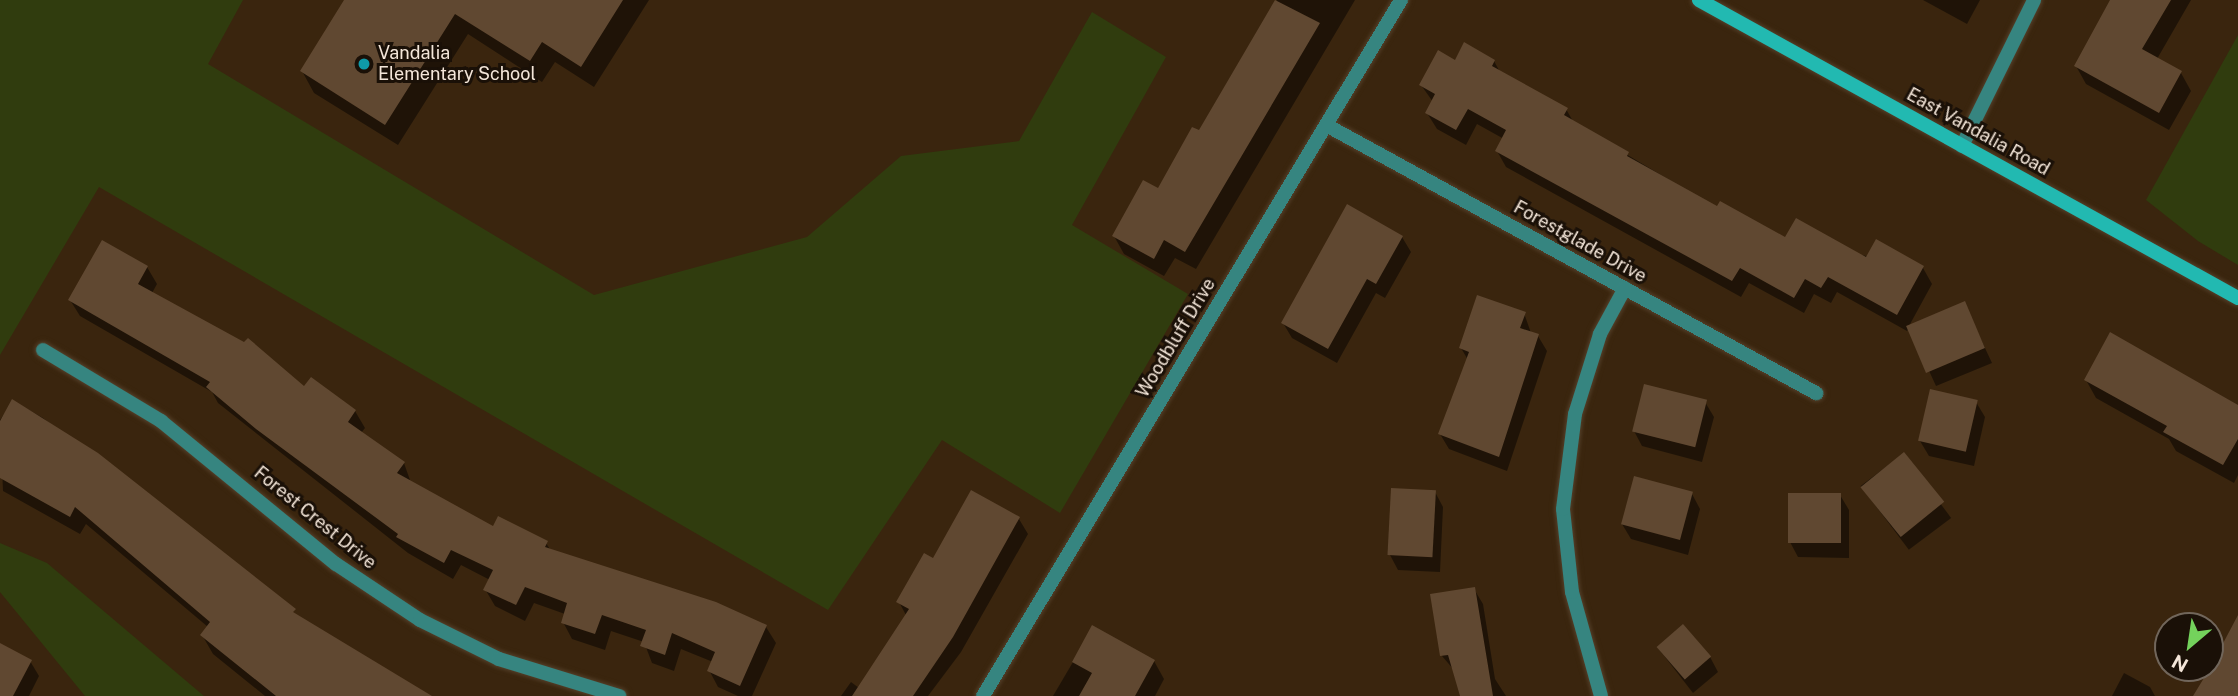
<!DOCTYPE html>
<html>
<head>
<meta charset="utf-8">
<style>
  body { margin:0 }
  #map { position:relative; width:2238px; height:696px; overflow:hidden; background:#3a250e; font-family:"Public Sans",sans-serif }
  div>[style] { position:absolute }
  .green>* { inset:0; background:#303c0e }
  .shadow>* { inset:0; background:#0007; transform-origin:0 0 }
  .building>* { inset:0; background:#604831; transform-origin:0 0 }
  .roads { filter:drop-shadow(0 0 2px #54402a) drop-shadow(0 0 2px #54402a) }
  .street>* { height:14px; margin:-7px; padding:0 7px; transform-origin:7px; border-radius:7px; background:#368580 }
  .secondary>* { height:14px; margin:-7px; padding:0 7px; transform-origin:7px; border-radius:7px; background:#22b9b1 }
  .dots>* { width:19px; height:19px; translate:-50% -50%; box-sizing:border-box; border:4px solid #1a1007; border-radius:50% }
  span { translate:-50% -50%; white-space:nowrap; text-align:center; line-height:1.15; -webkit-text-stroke:6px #1a1007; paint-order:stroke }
  .poi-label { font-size:18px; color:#f4e6d9 }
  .left { translate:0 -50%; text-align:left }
  .street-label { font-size:18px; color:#f4e6d9 }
  .north { position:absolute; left:2154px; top:612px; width:70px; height:70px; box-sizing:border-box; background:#1a1007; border:2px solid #71665b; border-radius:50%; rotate:209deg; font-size:19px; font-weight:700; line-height:28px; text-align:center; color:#f4e6d9 }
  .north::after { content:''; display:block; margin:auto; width:24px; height:32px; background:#74d25c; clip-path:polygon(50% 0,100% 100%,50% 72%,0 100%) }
</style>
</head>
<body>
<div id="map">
  <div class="green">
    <div style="clip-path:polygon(0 0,243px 0,208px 64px,594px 295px,807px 237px,901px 156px,1019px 141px,1092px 12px,1166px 57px,1072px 225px,1188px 294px,1060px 513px,942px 440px,828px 610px,99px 187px,0 355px)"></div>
    <div style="clip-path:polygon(2238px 35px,2238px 265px,2198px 241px,2146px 200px)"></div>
    <div style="clip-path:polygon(0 543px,47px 563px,204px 696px,85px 696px,0 592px)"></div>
  </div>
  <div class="shadow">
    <div style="clip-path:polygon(346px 0,649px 0,594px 87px,555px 62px,542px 82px,468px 34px,398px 145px,314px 93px,302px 71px)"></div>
    <div style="clip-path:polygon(1277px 0,1355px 0,1196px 269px,1175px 258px,1164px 276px,1124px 254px,1114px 236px,1159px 191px,1200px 133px)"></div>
    <div style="clip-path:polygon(1923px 0,1980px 0,1967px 24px)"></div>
    <div style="clip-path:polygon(2112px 0,2191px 0,2157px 59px,2181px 73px,2191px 91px,2169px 130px,2086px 84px,2076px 66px)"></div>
    <div style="clip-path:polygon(1494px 61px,1501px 74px,1566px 109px,1574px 123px,1718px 209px,1786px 239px,1923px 268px,1932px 284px,1909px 326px,1964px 303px,1992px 363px,1936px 386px,1909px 327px,1907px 331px,1837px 292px,1831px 303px,1814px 294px,1804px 313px,1749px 283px,1741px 297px,1506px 167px,1497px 151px,1504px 139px,1477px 124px,1466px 145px,1437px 129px,1427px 113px,1433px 102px,1421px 85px,1455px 62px)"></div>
    <div style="clip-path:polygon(1402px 237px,1411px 252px,1385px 298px,1376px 293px,1337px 363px,1292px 338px,1283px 323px)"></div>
    <div style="clip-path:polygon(147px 267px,157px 284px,152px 293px,305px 389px,355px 411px,365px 428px,361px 433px,404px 463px,411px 483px,493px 529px,546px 543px,551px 551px,766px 627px,776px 643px,752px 696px,738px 696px,718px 687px,709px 670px,713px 662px,681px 649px,674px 671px,652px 663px,644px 642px,611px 631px,605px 650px,572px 639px,563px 622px,565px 614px,534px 603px,525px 621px,495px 606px,485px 589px,490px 580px,461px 565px,453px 579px,408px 553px,218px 403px,212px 392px,80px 316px,70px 300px)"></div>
    <div style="clip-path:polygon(1524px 313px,1531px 333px,1538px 336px,1547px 351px,1507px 471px,1449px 449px,1440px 434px,1468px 360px,1461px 348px)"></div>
    <div style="clip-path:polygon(2086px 380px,2238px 406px,2238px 475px,2234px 483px,2176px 451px,2169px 439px,2096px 398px)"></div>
    <div style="clip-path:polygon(13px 401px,43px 418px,299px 618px,429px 696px,265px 696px,213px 654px,202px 635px,208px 627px,86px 524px,80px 534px,3px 491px,0 420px)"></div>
    <div style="clip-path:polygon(1705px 402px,1714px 417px,1702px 462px,1642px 446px,1634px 431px)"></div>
    <div style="clip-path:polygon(1976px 402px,1985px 417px,1974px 466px,1929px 456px,1920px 441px)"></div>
    <div style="left:1903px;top:454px;width:80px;height:53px;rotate:53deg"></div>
    <div style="clip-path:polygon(1435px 492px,1443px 507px,1440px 572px,1398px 570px,1390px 555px)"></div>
    <div style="clip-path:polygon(1692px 494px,1700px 509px,1688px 555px,1631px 539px,1622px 524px)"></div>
    <div style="clip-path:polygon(1840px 495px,1849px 510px,1849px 558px,1798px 557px,1790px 542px)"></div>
    <div style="clip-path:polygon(1019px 519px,1028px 534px,961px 652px,928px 696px,841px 696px,851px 682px,859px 688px,907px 617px,899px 602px,934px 561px)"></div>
    <div style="clip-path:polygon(1474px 589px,1483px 604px,1495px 679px,1506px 696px,1461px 696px,1454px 670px,1442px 656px)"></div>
    <div style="clip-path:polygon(1093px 628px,1154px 661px,1164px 679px,1155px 696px,1053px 696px)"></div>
    <div style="clip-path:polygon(0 645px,30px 661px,39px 676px,29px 696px,0 696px)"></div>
    <div style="clip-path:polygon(1658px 648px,1710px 657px,1718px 672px,1693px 693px)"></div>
    <div style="clip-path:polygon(2124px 673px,2150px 687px,2155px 696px,2112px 696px)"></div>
  </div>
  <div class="building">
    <div style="clip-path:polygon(344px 0,623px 0,581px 67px,542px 42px,530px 61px,455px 14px,385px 125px,300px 71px)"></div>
    <div style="clip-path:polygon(1275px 0,1320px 23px,1185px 252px,1164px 240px,1154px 259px,1112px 236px,1143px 180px,1158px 188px,1192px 127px,1199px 130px)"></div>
    <div style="clip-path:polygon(2110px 0,2171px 0,2142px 49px,2182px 71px,2159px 113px,2074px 66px)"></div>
    <div style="clip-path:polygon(1464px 42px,1495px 60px,1492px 66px,1568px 108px,1564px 115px,1629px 152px,1627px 156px,1717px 206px,1720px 201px,1785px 237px,1796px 218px,1866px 257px,1876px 239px,1924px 266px,1897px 315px,1828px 277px,1821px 288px,1805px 279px,1794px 298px,1740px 268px,1732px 281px,1495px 151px,1506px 130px,1468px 109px,1456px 130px,1425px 113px,1435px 94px,1419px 85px,1438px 50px,1455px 60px)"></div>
    <div style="clip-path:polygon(1347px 204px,1403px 236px,1376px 284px,1367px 279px,1328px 349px,1281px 323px)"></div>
    <div style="clip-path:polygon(102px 240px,148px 266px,138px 284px,244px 342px,248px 338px,304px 386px,311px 377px,356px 410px,348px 422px,405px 462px,397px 473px,493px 526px,498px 516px,548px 541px,545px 547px,716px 602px,767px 625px,740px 686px,707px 671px,715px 652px,672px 633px,665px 655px,640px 646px,646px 630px,602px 615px,595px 634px,561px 623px,567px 603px,525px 587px,516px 605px,483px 590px,493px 570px,451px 550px,444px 563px,396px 537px,398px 534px,256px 429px,206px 387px,210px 382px,68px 300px)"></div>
    <div style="clip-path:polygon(1477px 295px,1526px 312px,1520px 328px,1539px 334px,1499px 457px,1438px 434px,1469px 352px,1459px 348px)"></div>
    <div style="left:1965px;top:301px;width:51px;height:64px;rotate:67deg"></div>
    <div style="clip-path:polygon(2110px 332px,2238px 405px,2238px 439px,2223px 465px,2163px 432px,2167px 426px,2084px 380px)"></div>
    <div style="left:1644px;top:384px;width:65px;height:49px;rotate:14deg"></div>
    <div style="left:1930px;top:389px;width:49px;height:53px;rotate:13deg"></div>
    <div style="clip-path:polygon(12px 399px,98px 453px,296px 609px,293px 612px,432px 696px,276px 696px,200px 635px,210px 622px,75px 507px,70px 517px,0 478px,0 421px)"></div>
    <div style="left:1904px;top:452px;width:64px;height:56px;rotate:51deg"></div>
    <div style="left:1634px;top:476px;width:61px;height:50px;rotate:15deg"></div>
    <div style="left:1391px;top:488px;width:45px;height:67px;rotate:3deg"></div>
    <div style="clip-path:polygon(971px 490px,1020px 517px,953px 637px,913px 696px,852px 696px,909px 609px,896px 602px,924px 553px,933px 558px)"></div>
    <div style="left:1788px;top:493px;width:53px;height:50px"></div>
    <div style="clip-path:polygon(1475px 587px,1493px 696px,1460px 696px,1448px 655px,1440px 656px,1430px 594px)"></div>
    <div style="clip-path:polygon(2238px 615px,2238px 696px,2193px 696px,2210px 668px)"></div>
    <div style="left:1683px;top:624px;width:43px;height:35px;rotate:49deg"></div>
    <div style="clip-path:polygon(1092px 625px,1155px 660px,1135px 696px,1079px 696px,1092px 673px,1072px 662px)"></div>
    <div style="clip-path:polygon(0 643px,32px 660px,13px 696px,0 696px)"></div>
  </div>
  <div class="roads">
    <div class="street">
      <div style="left:1326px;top:125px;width:559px;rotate:28.68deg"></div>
      <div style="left:1962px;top:146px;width:163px;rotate:-63.7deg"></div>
      <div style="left:43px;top:350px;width:138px;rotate:31deg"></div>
      <div style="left:161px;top:421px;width:226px;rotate:39.3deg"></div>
      <div style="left:336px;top:564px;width:101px;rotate:33.7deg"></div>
      <div style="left:420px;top:620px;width:88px;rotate:26.3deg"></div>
      <div style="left:499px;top:659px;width:126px;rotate:17.1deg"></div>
      <div style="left:983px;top:696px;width:812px;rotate:-59.01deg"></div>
      <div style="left:1601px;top:696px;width:108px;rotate:-105.6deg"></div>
      <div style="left:1572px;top:592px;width:83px;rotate:-96.2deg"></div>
      <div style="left:1563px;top:509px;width:96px;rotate:-82.8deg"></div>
      <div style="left:1575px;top:414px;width:84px;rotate:-72.6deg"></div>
      <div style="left:1600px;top:334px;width:52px;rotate:-61.5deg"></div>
    </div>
    <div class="secondary">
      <div style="left:1699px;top:0;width:616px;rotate:28.94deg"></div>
    </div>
  </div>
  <div class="dots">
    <div style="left:364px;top:64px;background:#0f9aa8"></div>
  </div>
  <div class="poi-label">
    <span class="left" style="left:378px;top:64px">Vandalia<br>Elementary School</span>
  </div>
  <div class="street-label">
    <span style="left:1978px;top:132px;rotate:29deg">East Vandalia Road</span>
    <span style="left:1580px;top:242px;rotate:29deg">Forestglade Drive</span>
    <span style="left:1176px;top:338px;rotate:-59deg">Woodbluff Drive</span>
    <span style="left:315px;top:518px;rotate:39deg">Forest Crest Drive</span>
  </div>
  <div class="north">N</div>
</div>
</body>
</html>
